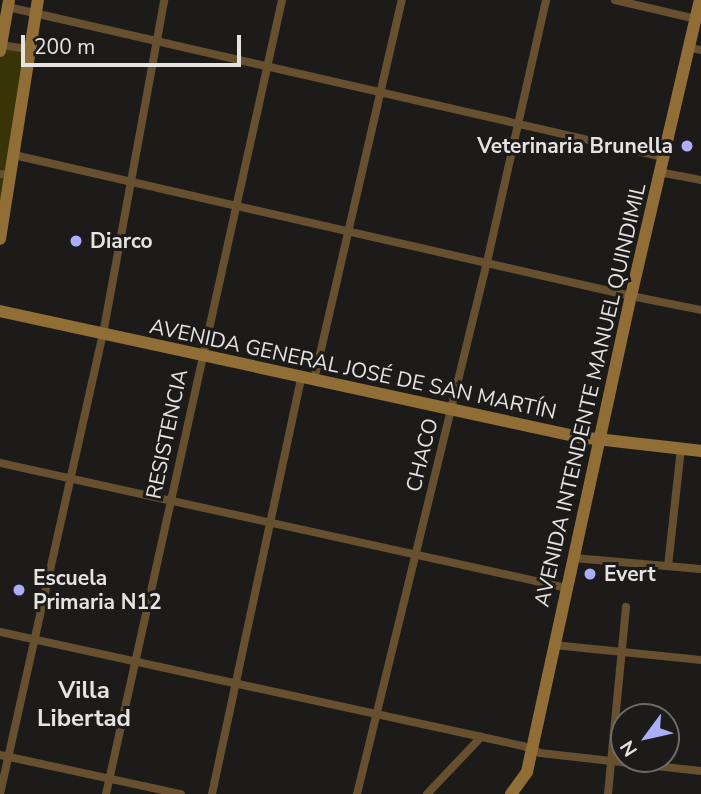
<!DOCTYPE html>
<html>
<head>
<meta charset="utf-8">
<style>
  body { margin:0 }
  #map { position:relative; width:701px; height:794px; overflow:hidden; background:#1d1b19; font-family:"Nunito Sans",sans-serif }
  div>[style] { position:absolute }
  .green>* { inset:0; background:#383407 }
  .street>* { height:8px; margin:-4px; padding:0 4px; transform-origin:4px; border-radius:4px; background:#66502f }
  .secondary>* { height:12px; margin:-6px; padding:0 6px; transform-origin:6px; border-radius:6px; background:#916e36 }
  .dots>* { width:19px; height:19px; translate:-50% -50%; box-sizing:border-box; border:4px solid #1d1b19; border-radius:50% }
  span { translate:-50% -50%; white-space:nowrap; text-align:center; line-height:1.15; -webkit-text-stroke:6px #1d1b19; paint-order:stroke }
  .poi-label { font-size:21px; color:#e6e4e3; font-weight:700 }
  .right { translate:-100% -50%; text-align:right }
  .left { translate:0 -50%; text-align:left }
  .street-label { font-size:21px; color:#e6e4e3 }
  .quarter-label { font-size:24px; color:#e6e4e3; font-weight:700 }
  .north { position:absolute; left:610px; top:703px; width:70px; height:70px; box-sizing:border-box; background:#1d1b19; border:2px solid #6d6b6a; border-radius:50%; rotate:237deg; font-size:19px; font-weight:700; line-height:28px; text-align:center; color:#e6e4e3 }
  .north::after { content:''; display:block; margin:auto; width:24px; height:32px; background:#abaffb; clip-path:polygon(50% 0,100% 100%,50% 72%,0 100%) }
  .scale { position:absolute; left:21px; top:35px; width:220px; height:32px; box-sizing:border-box; border:4px solid #e6e4e3; border-top:0; padding-left:9px; font-size:21px; line-height:24px; white-space:nowrap; color:#e6e4e3; -webkit-text-stroke:5px #1d1b19; paint-order:stroke }
</style>
</head>
<body>
<div id="map">
  <div class="green">
    <div style="clip-path:polygon(1px 45px,30px 49px,0 239px,0 51px)"></div>
  </div>
  <div class="street">
    <div style="left:615px;top:0;width:83px;rotate:13.2deg"></div>
    <div style="left:8px;top:7px;width:672px;rotate:12.9deg"></div>
    <div style="left:0;top:45px;width:30px;rotate:8deg"></div>
    <div style="left:690px;top:48px;width:11px;rotate:10deg"></div>
    <div style="left:14px;top:155px;width:633px;rotate:12.87deg"></div>
    <div style="left:631px;top:296px;width:71px;rotate:11.3deg"></div>
    <div style="left:659px;top:172px;width:43px;rotate:10.8deg"></div>
    <div style="left:0;top:174px;width:11px;rotate:5deg"></div>
    <div style="left:314px;top:380px;width:390px;rotate:-77deg"></div>
    <div style="left:0;top:463px;width:581px;rotate:12.43deg"></div>
    <div style="left:574px;top:558px;width:127px;rotate:5deg"></div>
    <div style="left:668px;top:566px;width:118px;rotate:-83.7deg"></div>
    <div style="left:0;top:632px;width:535px;rotate:12.3deg"></div>
    <div style="left:523px;top:746px;width:18px;rotate:22deg"></div>
    <div style="left:540px;top:753px;width:162px;rotate:6.4deg"></div>
    <div style="left:554px;top:645px;width:148px;rotate:5.8deg"></div>
    <div style="left:0;top:755px;width:185px;rotate:12.2deg"></div>
    <div style="left:0;top:794px;width:471px;rotate:-77.4deg"></div>
    <div style="left:103px;top:334px;width:340px;rotate:-79.6deg"></div>
    <div style="left:106px;top:794px;width:813px;rotate:-77.5deg"></div>
    <div style="left:212px;top:794px;width:425px;rotate:-77.9deg"></div>
    <div style="left:357px;top:794px;width:548px;rotate:-76.27deg"></div>
    <div style="left:487px;top:262px;width:269px;rotate:-77.3deg"></div>
    <div style="left:427px;top:794px;width:79px;rotate:-46.5deg"></div>
    <div style="left:608px;top:794px;width:188px;rotate:-84.5deg"></div>
  </div>
  <div class="secondary">
    <div style="left:0;top:51px;width:52px;rotate:-80deg"></div>
    <div style="left:0;top:239px;width:242px;rotate:-81deg"></div>
    <div style="left:0;top:311px;width:593px;rotate:12.28deg"></div>
    <div style="left:579px;top:437px;width:123px;rotate:6.5deg"></div>
    <div style="left:511px;top:794px;width:27px;rotate:-54deg"></div>
    <div style="left:527px;top:772px;width:487px;rotate:-77.7deg"></div>
    <div style="left:631px;top:296px;width:304px;rotate:-76.9deg"></div>
  </div>
  <div class="dots">
    <div style="left:687px;top:146px;background:#abaffb"></div>
    <div style="left:76px;top:241px;background:#abaffb"></div>
    <div style="left:590px;top:574px;background:#abaffb"></div>
    <div style="left:19px;top:590px;background:#abaffb"></div>
  </div>
  <div class="poi-label">
    <span class="right" style="left:673px;top:146px">Veterinaria Brunella</span>
    <span class="left" style="left:90px;top:241px">Diarco</span>
    <span class="left" style="left:604px;top:574px">Evert</span>
    <span class="left" style="left:33px;top:590px">Escuela<br>Primaria N12</span>
  </div>
  <div class="street-label">
    <span style="left:353px;top:369px;rotate:12deg">AVENIDA GENERAL JOSÉ DE SAN MARTÍN</span>
    <span style="left:590px;top:395px;rotate:-77deg">AVENIDA INTENDENTE MANUEL QUINDIMIL</span>
    <span style="left:167px;top:434px;rotate:-78deg">RESISTENCIA</span>
    <span style="left:422px;top:455px;rotate:-76deg">CHACO</span>
  </div>
  <div class="quarter-label">
    <span style="left:84px;top:705px">Villa<br>Libertad</span>
  </div>
  <div class="north">N</div>
  <div class="scale">200 m</div>
</div>
</body>
</html>
